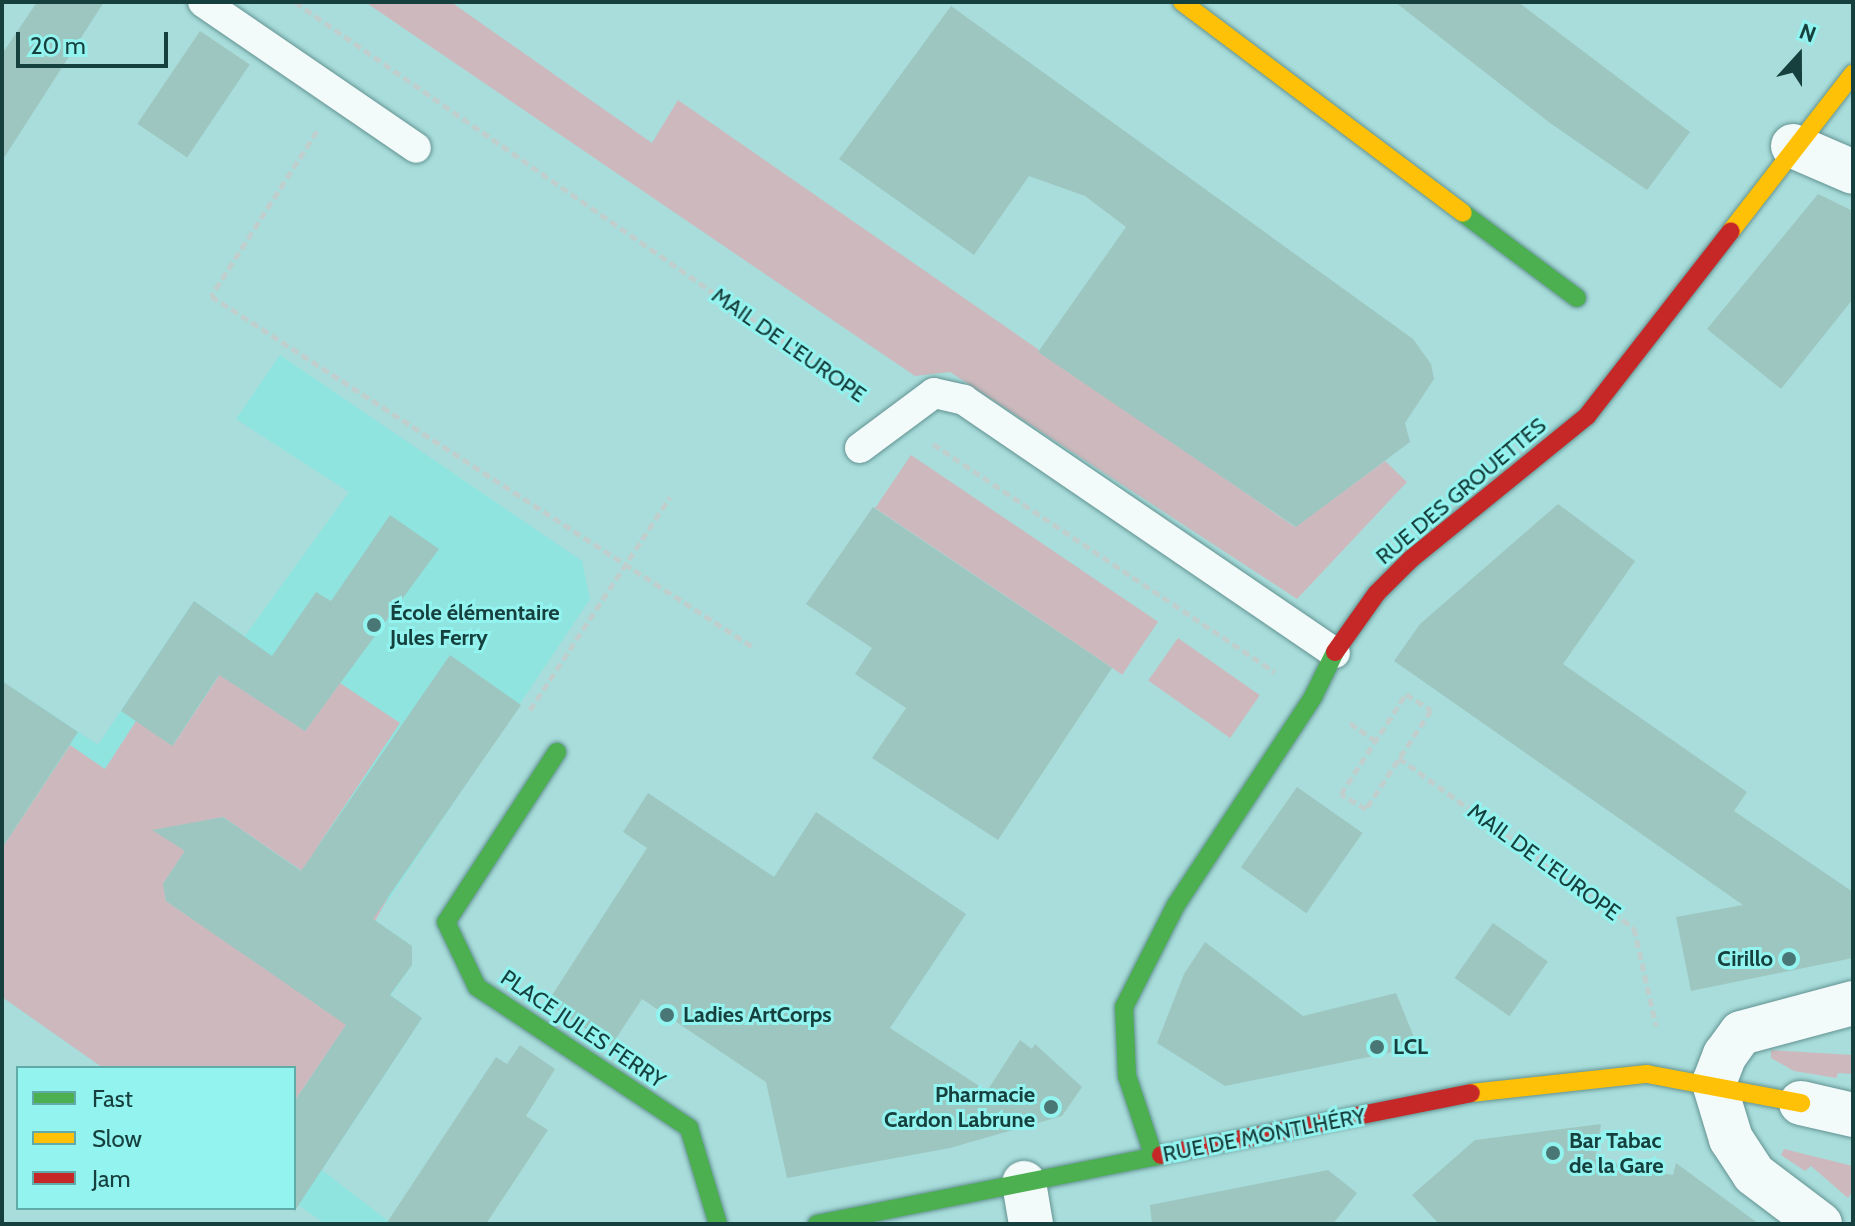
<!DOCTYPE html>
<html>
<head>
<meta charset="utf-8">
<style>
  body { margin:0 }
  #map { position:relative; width:1855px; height:1226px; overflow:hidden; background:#a8dddb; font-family:Cabin,sans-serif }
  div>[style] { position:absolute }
  .built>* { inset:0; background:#8fe4e0 }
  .green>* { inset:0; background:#cdb9bd; transform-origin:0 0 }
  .building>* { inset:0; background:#9ec6c0; transform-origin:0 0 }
  .path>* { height:5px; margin-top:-2.5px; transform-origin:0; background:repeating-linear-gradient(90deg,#bfcfce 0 8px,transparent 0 12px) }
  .roads { filter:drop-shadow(0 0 2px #629291) drop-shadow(0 0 2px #629291) }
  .lane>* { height:30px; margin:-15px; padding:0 15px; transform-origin:15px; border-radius:15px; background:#f2fafa }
  .street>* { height:44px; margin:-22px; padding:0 22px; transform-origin:22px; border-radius:22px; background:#f2fafa }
  .fast>* { height:18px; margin:-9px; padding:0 9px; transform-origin:9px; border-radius:9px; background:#4caf50 }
  .slow>* { height:18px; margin:-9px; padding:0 9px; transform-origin:9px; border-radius:9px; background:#ffc107 }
  .jam>* { height:18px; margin:-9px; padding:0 9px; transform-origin:9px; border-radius:9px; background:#c62828 }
  .dots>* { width:22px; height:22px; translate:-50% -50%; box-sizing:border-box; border:4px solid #92f3ef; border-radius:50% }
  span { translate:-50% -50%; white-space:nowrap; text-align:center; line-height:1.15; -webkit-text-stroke:6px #92f3ef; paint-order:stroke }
  .street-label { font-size:22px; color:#16403e }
  .poi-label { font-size:22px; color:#16403e; font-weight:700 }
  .left { translate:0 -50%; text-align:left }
  .right { translate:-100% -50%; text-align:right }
  .frame { position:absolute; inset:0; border:4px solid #16403e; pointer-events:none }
  .legend { position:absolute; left:16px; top:1066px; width:280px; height:144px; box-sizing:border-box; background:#92f3ef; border:2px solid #60aba8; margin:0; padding:10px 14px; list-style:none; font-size:24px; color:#16403e }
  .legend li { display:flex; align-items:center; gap:16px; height:40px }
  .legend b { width:40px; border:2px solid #60aba8 }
  .north { position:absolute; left:1759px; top:16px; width:80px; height:80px; -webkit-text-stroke:6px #92f3ef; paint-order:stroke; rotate:21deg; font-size:22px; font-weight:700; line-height:32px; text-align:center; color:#16403e }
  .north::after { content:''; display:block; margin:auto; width:28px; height:36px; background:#16403e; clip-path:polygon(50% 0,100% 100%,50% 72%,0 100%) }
  .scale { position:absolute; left:16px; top:32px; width:152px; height:36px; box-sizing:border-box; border:4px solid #16403e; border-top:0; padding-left:10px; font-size:24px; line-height:28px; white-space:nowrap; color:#16403e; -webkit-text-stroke:6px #92f3ef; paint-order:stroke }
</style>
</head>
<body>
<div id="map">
  <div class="built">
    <div style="clip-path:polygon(280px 355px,582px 561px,590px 599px,375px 920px,411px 945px,412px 965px,391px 995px,422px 1018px,322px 1170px,392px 1224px,325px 1224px,294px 1202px,294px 1068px,103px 1068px,2px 997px,2px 681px,98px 745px,194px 601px,245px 636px,349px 492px,236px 419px)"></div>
  </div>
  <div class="green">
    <div style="clip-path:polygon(365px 2px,451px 2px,652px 143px,678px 100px,1295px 527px,1385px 461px,1407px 482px,1297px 599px,950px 372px,915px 376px)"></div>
    <div style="left:911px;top:455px;width:298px;height:64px;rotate:34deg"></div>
    <div style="left:1178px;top:638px;width:100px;height:52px;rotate:35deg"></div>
    <div style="clip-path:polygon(230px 659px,249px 694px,305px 731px,340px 683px,400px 723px,316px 849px,388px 898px,375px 921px,223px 817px,209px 820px,193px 842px,172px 842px,185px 851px,163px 884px,166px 901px,313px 1001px,374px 984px,294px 1102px,294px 1068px,103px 1068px,2px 997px,2px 848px,70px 745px,105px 769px,136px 721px,173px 745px)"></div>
    <div style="clip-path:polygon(1771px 1050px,1853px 1055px,1853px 1074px,1838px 1073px,1836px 1078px,1794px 1071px,1771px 1058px)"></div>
    <div style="clip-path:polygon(1784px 1149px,1853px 1166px,1853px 1191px,1848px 1198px,1811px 1166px,1805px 1171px,1781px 1155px)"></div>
  </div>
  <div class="building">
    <div style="clip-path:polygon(37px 2px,104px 2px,2px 161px,2px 54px)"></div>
    <div style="clip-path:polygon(1395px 2px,1518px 2px,1690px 132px,1647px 190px,1550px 123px)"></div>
    <div style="clip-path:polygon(951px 6px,1413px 339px,1431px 364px,1434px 379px,1405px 423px,1410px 442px,1296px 527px,1038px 352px,1126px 227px,1085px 196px,1029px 176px,974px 255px,839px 159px)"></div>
    <div style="left:200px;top:31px;width:60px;height:112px;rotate:34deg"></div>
    <div style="clip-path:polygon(1818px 194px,1853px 211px,1853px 299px,1781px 389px,1707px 329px)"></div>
    <div style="clip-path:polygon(1558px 504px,1635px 561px,1563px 664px,1747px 792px,1734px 811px,1853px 892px,1853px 958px,1691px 991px,1676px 917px,1743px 905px,1394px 661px,1420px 624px)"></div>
    <div style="clip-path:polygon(873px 507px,1112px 668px,998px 840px,872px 758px,906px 708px,855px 674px,872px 648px,806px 604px)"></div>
    <div style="clip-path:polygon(390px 515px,439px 549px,305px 731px,219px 675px,172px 746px,121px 711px,194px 601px,272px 656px,316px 592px,331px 601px)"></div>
    <div style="clip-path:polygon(450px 655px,521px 705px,373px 919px,412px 946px,412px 965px,390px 995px,422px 1018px,294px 1212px,294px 1102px,346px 1025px,166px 901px,163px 884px,185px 851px,152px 830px,223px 817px,301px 871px)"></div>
    <div style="clip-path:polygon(2px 681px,78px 732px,2px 848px)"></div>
    <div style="left:1297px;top:787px;width:80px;height:98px;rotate:35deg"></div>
    <div style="clip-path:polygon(648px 793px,774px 877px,816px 812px,966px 914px,890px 1028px,987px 1091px,1020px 1040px,1032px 1049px,1035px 1044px,1082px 1087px,1062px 1116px,950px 1148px,787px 1178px,766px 1082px,642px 999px,611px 1046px,547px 1003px,647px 848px,623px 832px)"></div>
    <div style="left:1493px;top:923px;width:67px;height:67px;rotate:35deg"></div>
    <div style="clip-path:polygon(1205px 942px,1303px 1016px,1396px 993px,1418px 1047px,1225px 1086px,1157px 1043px,1184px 974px)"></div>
    <div style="clip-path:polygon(520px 1045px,555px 1069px,526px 1116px,548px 1130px,486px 1224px,386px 1224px,496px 1057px,507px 1064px)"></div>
    <div style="clip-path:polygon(1601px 1124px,1595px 1159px,1673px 1175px,1676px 1163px,1759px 1224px,1439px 1224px,1412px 1195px,1475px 1140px)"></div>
    <div style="clip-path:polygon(1328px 1170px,1357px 1193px,1333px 1224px,1152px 1224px,1150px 1205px)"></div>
  </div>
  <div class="path">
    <div style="left:295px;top:2px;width:690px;rotate:34.79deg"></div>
    <div style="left:317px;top:131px;width:196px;rotate:122.7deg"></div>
    <div style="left:211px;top:296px;width:646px;rotate:32.93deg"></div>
    <div style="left:933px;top:444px;width:411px;rotate:33.7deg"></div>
    <div style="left:1406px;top:694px;width:30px;rotate:33deg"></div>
    <div style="left:1431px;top:710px;width:118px;rotate:123.3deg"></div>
    <div style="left:1366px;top:809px;width:29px;rotate:-149deg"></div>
    <div style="left:1341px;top:794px;width:119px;rotate:-57deg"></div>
    <div style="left:530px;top:710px;width:255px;rotate:-56.7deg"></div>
    <div style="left:1350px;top:723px;width:32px;rotate:35deg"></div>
    <div style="left:1399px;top:758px;width:290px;rotate:35.9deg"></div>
    <div style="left:1634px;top:928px;width:100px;rotate:77.3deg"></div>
  </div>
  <div class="roads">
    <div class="lane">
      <div style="left:203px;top:2px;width:258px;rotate:34.4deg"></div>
      <div style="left:860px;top:448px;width:92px;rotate:-36.6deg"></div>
      <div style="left:934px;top:393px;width:31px;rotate:13deg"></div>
      <div style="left:964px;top:400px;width:449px;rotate:34.3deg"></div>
    </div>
    <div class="street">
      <div style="left:1793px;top:146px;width:65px;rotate:23.4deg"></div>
      <div style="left:1801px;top:1103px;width:53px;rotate:13deg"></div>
      <div style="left:1024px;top:1183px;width:42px;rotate:80.3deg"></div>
      <div style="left:1820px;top:1224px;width:83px;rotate:-142.9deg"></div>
      <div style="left:1754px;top:1174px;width:42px;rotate:-123.3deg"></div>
      <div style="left:1731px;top:1139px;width:59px;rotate:-106.9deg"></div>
      <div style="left:1714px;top:1083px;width:30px;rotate:-69deg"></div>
      <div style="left:1725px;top:1055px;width:27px;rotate:-54deg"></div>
      <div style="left:1741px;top:1033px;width:116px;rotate:-15deg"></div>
    </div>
    <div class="fast">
      <div style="left:1463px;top:213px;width:142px;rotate:36.7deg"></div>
      <div style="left:557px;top:752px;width:203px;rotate:123.1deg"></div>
      <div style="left:446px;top:922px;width:72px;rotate:64.5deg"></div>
      <div style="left:477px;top:987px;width:255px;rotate:33.6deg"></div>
      <div style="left:689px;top:1128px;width:100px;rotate:73.2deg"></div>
      <div style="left:1154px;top:1157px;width:85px;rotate:-108.4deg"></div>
      <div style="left:1127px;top:1076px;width:69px;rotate:-92.5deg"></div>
      <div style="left:1124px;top:1007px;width:114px;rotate:-63deg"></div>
      <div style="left:1176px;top:905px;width:249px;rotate:-56.6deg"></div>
      <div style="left:1313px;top:697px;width:50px;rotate:-63.9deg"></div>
      <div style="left:817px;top:1224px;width:351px;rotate:-11.3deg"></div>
    </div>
    <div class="slow">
      <div style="left:1182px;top:2px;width:351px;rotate:36.9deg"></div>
      <div style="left:1731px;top:231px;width:199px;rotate:-52.2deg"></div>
      <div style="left:1471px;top:1093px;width:177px;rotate:-6.2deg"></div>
      <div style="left:1647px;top:1074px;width:157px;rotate:10.7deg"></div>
    </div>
    <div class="jam">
      <div style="left:1335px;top:652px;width:72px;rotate:-54.6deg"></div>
      <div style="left:1377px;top:593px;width:48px;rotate:-45deg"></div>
      <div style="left:1411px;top:559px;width:227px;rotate:-39.1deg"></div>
      <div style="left:1587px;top:416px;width:234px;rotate:-52.1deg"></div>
      <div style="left:1161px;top:1155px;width:316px;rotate:-11.3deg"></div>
    </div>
  </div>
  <div class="dots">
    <div style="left:374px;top:625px;background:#497775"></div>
    <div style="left:1789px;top:959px;background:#497775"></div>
    <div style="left:667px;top:1015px;background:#497775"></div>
    <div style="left:1377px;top:1047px;background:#497775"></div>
    <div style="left:1051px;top:1107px;background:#497775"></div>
    <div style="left:1553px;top:1153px;background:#497775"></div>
  </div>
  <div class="street-label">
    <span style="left:789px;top:345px;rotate:35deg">MAIL DE L'EUROPE</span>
    <span style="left:1461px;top:491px;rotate:-40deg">RUE DES GROUETTES</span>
    <span style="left:1544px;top:862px;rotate:36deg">MAIL DE L'EUROPE</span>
    <span style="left:583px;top:1029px;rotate:34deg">PLACE JULES FERRY</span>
    <span style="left:1264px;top:1135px;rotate:-11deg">RUE DE MONTLHÉRY</span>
  </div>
  <div class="poi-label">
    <span class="left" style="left:390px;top:625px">École élémentaire<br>Jules Ferry</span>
    <span class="right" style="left:1773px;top:959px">Cirillo</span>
    <span class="left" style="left:683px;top:1015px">Ladies ArtCorps</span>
    <span class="left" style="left:1393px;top:1047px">LCL</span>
    <span class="right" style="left:1035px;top:1107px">Pharmacie<br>Cardon Labrune</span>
    <span class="left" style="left:1569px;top:1153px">Bar Tabac<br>de la Gare</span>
  </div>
  <div class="frame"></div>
  <ul class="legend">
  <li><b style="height:10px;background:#4caf50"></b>Fast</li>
  <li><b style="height:10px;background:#ffc107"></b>Slow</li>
  <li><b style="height:10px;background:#c62828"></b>Jam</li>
  </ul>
  <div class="north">N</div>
  <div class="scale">20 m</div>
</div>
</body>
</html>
